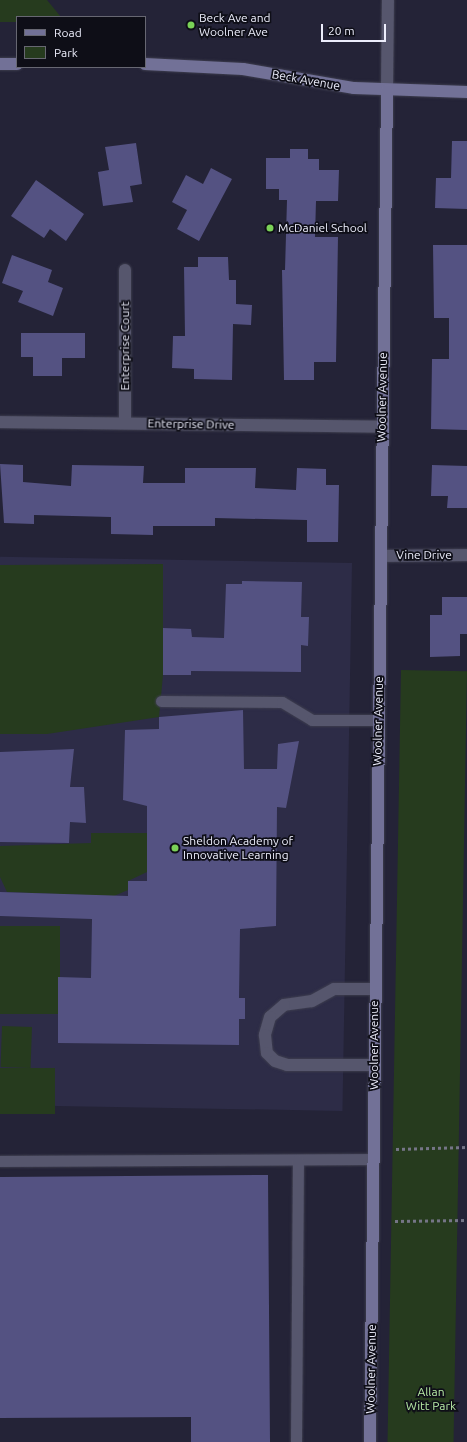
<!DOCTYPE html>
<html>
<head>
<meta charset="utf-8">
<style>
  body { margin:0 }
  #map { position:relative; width:467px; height:1442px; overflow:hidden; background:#242337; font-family:Ubuntu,sans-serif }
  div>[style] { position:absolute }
  .built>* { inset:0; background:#2d2c47; transform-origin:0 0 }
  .green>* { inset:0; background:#263b1e; transform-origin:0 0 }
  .building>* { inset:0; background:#545282 }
  .path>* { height:2.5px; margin-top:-1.25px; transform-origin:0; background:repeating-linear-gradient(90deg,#757587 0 3px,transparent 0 6px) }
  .roads { filter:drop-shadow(0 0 1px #3e3e4f) drop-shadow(0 0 1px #3e3e4f) }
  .lane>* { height:11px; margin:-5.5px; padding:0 5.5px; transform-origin:5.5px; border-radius:5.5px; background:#56566d }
  .street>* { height:12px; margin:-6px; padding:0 6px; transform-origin:6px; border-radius:6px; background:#56566d }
  .secondary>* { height:12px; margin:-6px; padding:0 6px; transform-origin:6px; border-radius:6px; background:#727197 }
  .dots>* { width:11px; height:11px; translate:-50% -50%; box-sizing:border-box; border:2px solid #0e0e17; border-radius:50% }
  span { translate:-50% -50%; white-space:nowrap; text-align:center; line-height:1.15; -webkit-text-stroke:3.5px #0e0e17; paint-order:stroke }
  .poi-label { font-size:12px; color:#ecedfb }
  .left { translate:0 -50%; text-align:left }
  .street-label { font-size:12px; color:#ecedfb }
  .park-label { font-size:12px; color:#b8eca6 }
  .legend { position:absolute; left:16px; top:16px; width:130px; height:52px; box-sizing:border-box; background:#0e0e17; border:1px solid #676772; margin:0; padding:5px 7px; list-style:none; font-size:12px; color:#ecedfb }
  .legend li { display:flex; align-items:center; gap:8px; height:20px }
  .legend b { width:20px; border:1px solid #676772 }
  .scale { position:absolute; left:321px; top:24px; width:65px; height:18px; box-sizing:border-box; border:2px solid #ecedfb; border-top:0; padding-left:5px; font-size:12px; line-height:14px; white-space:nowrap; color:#ecedfb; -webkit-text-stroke:3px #0e0e17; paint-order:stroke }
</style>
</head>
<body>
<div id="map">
  <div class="built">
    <div style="left:352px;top:563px;width:548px;height:352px;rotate:91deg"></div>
  </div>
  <div class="green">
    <div style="clip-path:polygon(0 0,47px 0,61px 17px,17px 17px,17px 22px,0 22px)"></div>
    <div style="clip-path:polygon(163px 564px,163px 675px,159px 717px,47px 734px,0 734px,0 565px)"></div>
    <div style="left:401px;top:670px;width:66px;height:772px;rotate:1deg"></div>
    <div style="clip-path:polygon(91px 833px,147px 833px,147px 872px,128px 881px,128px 890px,114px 896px,7px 892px,0 877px,0 846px,91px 843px)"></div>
    <div style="left:0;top:926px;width:60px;height:88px"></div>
    <div style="left:2px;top:1026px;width:30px;height:41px;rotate:2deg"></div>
    <div style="left:0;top:1068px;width:55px;height:46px"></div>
  </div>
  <div class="building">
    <div style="clip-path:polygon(452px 141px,467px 141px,467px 209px,435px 208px,436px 178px,451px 178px)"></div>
    <div style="clip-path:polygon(136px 143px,142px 184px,130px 186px,133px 202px,103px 206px,98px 172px,109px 170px,105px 147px)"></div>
    <div style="clip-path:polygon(290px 149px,308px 149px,308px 159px,319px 159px,319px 170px,339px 170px,338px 201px,316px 201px,315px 237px,338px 237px,336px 362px,314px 362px,314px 380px,284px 380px,282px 270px,285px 270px,287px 200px,279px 200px,279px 189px,266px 189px,266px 158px,290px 158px)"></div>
    <div style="clip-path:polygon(211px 168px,232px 179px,199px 241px,177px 229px,187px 210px,172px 202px,186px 175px,203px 184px)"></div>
    <div style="clip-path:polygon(36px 180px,84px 214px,66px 241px,50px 229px,44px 238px,11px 216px)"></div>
    <div style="clip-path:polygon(433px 245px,467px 245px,467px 430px,431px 429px,432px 359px,449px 359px,449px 318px,434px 318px)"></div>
    <div style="clip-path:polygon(12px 255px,52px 270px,48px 282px,63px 288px,53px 316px,18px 302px,23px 291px,2px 283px)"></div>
    <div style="clip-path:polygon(198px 257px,228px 257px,229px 280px,236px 280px,236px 304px,252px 305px,251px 325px,233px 324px,232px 380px,194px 379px,194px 369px,172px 368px,173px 336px,185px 336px,184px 267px,198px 267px)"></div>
    <div style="clip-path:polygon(21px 333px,85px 333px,85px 358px,62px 358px,62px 376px,33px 376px,33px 357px,21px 357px)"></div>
    <div style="clip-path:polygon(0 464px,23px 465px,23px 482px,71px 486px,72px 465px,144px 466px,143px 483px,185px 483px,185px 468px,256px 468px,255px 488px,296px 490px,297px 468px,326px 469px,326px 485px,339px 485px,338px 542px,307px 542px,307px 520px,215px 518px,215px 526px,153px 526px,153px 535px,111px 534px,111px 517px,34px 515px,34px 524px,4px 523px)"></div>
    <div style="clip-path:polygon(432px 465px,467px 466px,467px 508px,447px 508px,448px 496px,431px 496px)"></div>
    <div style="clip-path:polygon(242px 581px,302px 582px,301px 617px,309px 617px,308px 646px,301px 645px,301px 672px,191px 671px,191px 675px,163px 675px,163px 628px,191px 629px,192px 637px,224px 638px,226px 584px,242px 584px)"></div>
    <div style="clip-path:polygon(442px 597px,467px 597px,467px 634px,460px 634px,460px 656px,430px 657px,430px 615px,442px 615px)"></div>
    <div style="clip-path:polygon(243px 710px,244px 769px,277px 769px,278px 744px,299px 741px,286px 808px,277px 807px,276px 926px,240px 929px,239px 998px,245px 998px,245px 1019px,239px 1019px,239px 1045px,58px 1043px,58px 977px,91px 978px,92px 919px,0 916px,0 892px,128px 896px,128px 881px,147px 881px,147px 806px,123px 800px,125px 730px,159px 729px,159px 717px)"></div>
    <div style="clip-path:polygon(74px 749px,70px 787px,84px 787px,86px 823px,70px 822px,69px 843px,0 842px,0 752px)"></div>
    <div style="clip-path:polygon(268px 1175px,270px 1442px,191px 1442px,191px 1417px,0 1418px,0 1177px)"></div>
  </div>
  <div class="path">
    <div style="left:396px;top:1149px;width:71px;rotate:-1.6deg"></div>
    <div style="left:395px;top:1221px;width:72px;rotate:-0.8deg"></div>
  </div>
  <div class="roads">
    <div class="lane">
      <div style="left:161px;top:701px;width:121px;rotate:0.5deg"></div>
      <div style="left:282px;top:702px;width:35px;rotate:31deg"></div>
      <div style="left:312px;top:720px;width:66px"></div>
      <div style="left:0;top:1161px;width:374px;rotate:-0.3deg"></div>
      <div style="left:296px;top:1442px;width:282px;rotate:-89.6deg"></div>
    </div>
    <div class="street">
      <div style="left:387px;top:90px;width:90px;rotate:-89.4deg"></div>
      <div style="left:125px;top:270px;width:153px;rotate:90deg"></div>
      <div style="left:0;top:422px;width:382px;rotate:0.7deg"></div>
      <div style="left:381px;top:556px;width:86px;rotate:-0.7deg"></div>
      <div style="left:374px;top:989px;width:40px;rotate:180deg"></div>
      <div style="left:334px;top:989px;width:25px;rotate:151deg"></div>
      <div style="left:312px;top:1001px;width:28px;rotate:172deg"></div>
      <div style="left:284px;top:1005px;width:18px;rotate:139deg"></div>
      <div style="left:270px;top:1017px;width:19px;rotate:106deg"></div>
      <div style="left:265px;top:1035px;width:18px;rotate:84deg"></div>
      <div style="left:267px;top:1053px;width:11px;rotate:45deg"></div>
      <div style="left:275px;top:1061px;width:13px;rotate:18deg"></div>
      <div style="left:287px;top:1065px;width:88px"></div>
    </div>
    <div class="secondary">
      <div style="left:0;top:64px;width:17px"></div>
      <div style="left:145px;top:64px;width:98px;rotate:2.9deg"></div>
      <div style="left:243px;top:69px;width:113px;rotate:9.7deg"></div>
      <div style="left:354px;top:88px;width:113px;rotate:2deg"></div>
      <div style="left:370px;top:1442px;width:1352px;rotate:-89.28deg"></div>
    </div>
  </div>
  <div class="dots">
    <div style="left:191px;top:25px;background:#7ad157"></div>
    <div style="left:270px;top:228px;background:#7ad157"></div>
    <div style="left:175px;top:848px;background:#7ad157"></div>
  </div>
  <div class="poi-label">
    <span class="left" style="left:199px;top:25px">Beck Ave and<br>Woolner Ave</span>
    <span class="left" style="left:278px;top:228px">McDaniel School</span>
    <span class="left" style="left:183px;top:848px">Sheldon Academy of<br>Innovative Learning</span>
  </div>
  <div class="street-label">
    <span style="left:306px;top:80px;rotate:10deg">Beck Avenue</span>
    <span style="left:125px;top:346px;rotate:-90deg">Enterprise Court</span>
    <span style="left:382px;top:397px;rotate:-89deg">Woolner Avenue</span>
    <span style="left:191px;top:424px;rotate:1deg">Enterprise Drive</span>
    <span style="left:424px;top:555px">Vine Drive</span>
    <span style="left:378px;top:721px;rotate:-89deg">Woolner Avenue</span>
    <span style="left:374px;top:1045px;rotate:-90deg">Woolner Avenue</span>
    <span style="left:371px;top:1369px;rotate:-89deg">Woolner Avenue</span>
  </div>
  <div class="park-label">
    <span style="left:431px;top:1399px">Allan<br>Witt Park</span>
  </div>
  <ul class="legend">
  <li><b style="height:5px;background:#727197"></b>Road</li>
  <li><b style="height:11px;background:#263b1e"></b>Park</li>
  </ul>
  <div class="scale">20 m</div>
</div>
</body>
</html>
